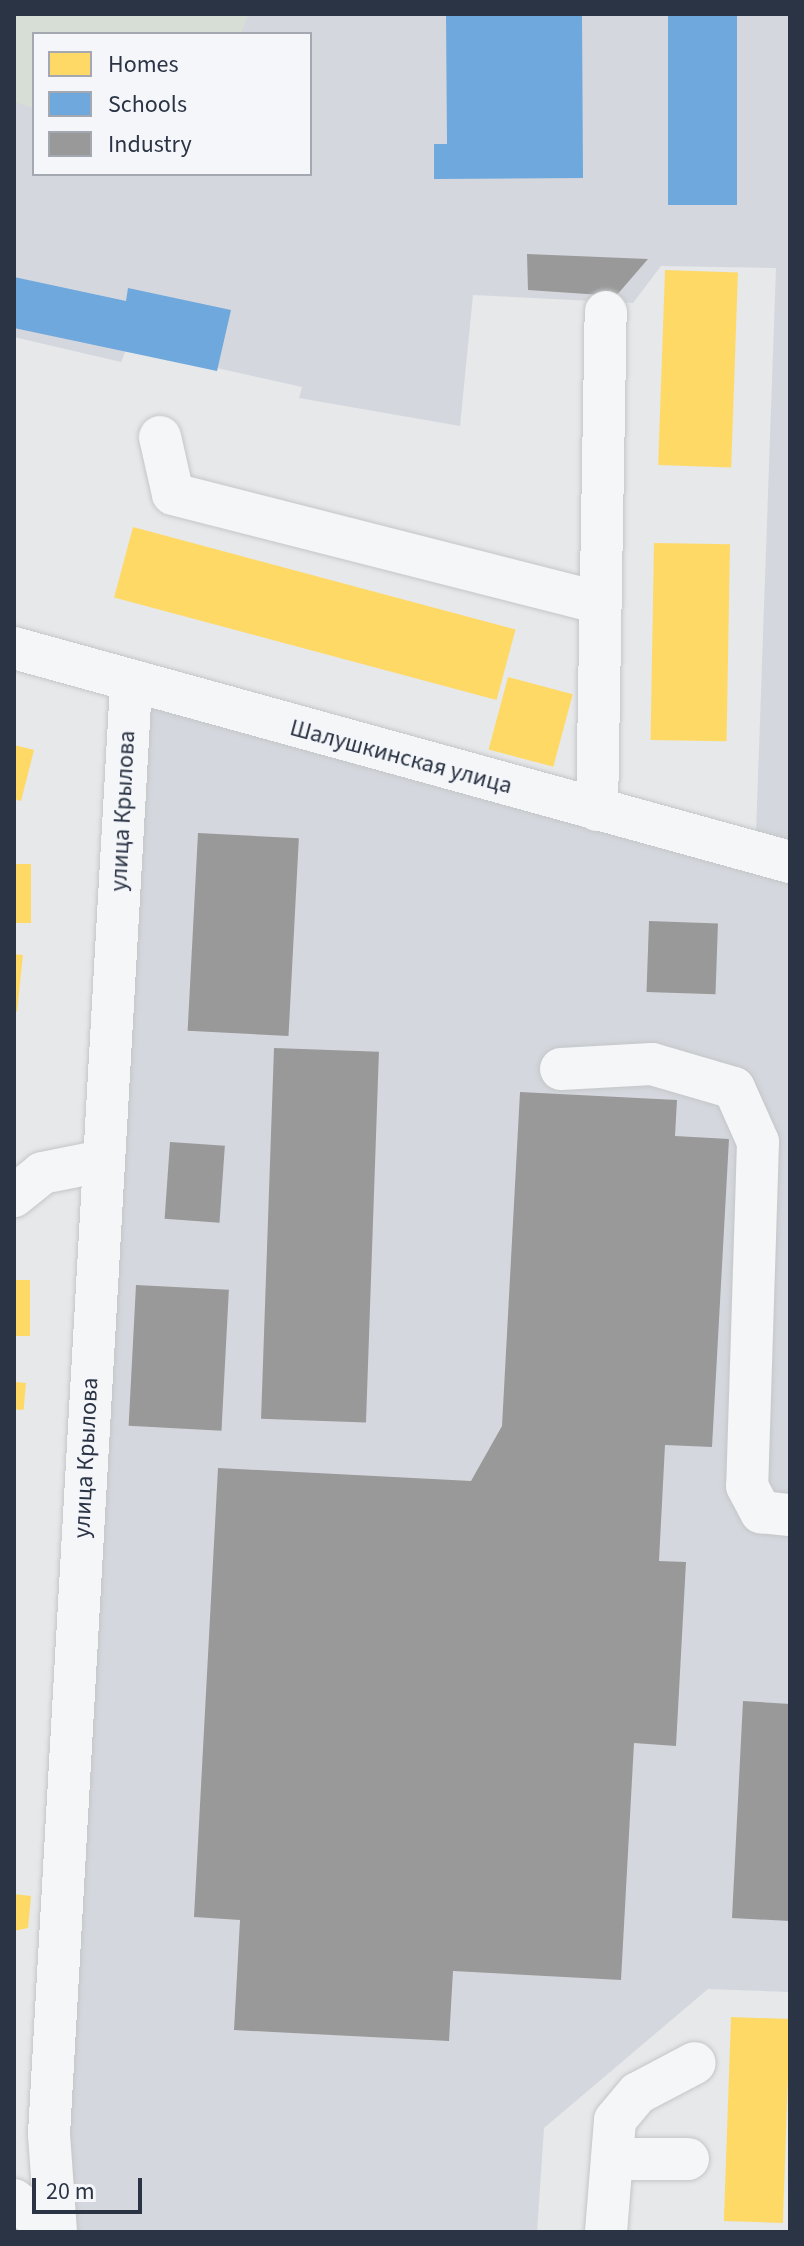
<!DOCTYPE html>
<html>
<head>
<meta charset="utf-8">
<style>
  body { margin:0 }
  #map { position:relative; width:804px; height:2246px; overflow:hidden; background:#e6e8ea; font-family:"Source Sans 3",sans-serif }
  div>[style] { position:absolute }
  .built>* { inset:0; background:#d4d7dd }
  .green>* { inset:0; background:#d6ded6 }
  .homes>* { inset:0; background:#ffd966; transform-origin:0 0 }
  .schools>* { inset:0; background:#6fa8dc; transform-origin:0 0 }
  .industry>* { inset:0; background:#999; transform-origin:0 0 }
  .roads { filter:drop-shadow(0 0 2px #c4c6c8) drop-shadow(0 0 2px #c4c6c8) }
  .minor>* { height:42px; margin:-21px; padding:0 21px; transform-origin:21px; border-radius:21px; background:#f5f6f7 }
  span { translate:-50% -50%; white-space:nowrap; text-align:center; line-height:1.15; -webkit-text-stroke:8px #f4f6f9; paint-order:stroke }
  .street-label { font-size:24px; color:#2b3445 }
  .frame { position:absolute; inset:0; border:16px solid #2b3445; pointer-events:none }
  .legend { position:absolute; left:32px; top:32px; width:280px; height:144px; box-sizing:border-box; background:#f4f6f9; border:2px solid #a4a8b1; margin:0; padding:10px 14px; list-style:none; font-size:24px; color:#2b3445 }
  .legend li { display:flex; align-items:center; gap:16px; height:40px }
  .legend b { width:40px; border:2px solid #a4a8b1 }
  .scale { position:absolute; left:32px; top:2178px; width:110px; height:36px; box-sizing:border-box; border:4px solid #2b3445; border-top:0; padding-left:10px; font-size:24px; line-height:28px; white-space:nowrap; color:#2b3445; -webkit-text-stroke:6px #f4f6f9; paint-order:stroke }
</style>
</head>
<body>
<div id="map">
  <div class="built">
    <div style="clip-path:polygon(evenodd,14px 14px,790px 14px,790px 844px,756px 833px,776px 268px,661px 266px,633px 303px,473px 295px,460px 426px,299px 398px,302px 387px,127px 348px,121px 362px,14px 337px,14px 14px,34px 34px,310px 34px,310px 174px,34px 174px,34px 34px)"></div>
    <div style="clip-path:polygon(131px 684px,790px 862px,790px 1992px,708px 1989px,544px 2128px,537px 2232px,56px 2232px)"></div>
  </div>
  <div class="green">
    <div style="clip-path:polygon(14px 14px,248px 14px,241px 34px,34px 34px,34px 108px,14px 102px)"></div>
  </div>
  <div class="homes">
    <div style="left:665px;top:270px;width:73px;height:195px;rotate:2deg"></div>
    <div style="left:133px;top:527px;width:396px;height:73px;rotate:15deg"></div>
    <div style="left:654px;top:543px;width:76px;height:197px;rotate:1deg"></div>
    <div style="left:508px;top:677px;width:67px;height:75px;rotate:15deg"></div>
    <div style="clip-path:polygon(14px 745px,34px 750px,21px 801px,14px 799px)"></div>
    <div style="left:14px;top:864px;width:17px;height:59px"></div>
    <div style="left:14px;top:954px;width:9px;height:57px;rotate:6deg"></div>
    <div style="left:14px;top:1280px;width:16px;height:56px"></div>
    <div style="left:14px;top:1382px;width:12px;height:27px;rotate:5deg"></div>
    <div style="clip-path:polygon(14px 1894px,31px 1896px,28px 1928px,14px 1931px)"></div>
    <div style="left:731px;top:2017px;width:59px;height:204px;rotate:2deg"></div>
  </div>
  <div class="schools">
    <div style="clip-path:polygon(446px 14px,582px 14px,583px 178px,434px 179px,434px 144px,447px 144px)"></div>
    <div style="left:668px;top:14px;width:69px;height:191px"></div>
    <div style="clip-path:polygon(14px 277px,126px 301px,128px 288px,231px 310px,217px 371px,14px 328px)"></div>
  </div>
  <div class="industry">
    <div style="clip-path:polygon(527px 254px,648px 259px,616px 296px,528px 290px)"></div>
    <div style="left:198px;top:833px;width:101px;height:198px;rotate:3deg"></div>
    <div style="left:649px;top:921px;width:69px;height:71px;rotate:2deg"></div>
    <div style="left:274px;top:1048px;width:105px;height:371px;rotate:2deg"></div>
    <div style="clip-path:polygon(520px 1092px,677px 1100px,675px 1136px,729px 1139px,712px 1447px,665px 1445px,659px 1561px,686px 1562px,676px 1746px,634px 1743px,621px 1980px,453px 1971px,449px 2041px,234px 2030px,240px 1920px,194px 1917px,218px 1468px,471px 1481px,502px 1426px)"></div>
    <div style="left:170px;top:1142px;width:55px;height:77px;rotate:4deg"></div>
    <div style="left:136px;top:1285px;width:93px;height:141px;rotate:3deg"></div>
    <div style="clip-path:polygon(743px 1701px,790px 1704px,790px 1921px,732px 1918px)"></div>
  </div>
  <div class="roads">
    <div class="minor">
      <div style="left:160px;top:437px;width:58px;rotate:77.2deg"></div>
      <div style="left:173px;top:494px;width:437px;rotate:14.3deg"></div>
      <div style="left:14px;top:648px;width:805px;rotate:15.42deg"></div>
      <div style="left:597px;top:810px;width:498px;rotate:-89deg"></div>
      <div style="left:561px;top:1069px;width:91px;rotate:-3.1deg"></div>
      <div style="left:652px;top:1064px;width:85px;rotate:16.3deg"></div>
      <div style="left:734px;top:1088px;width:59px;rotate:66deg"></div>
      <div style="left:758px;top:1142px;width:344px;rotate:91.8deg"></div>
      <div style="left:747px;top:1486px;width:30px;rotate:62deg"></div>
      <div style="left:761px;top:1512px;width:29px;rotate:6deg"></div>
      <div style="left:14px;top:1196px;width:36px;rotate:-39deg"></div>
      <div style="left:42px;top:1173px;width:61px;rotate:-11.3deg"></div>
      <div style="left:612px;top:2159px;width:76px"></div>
      <div style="left:14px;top:2200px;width:52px;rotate:38deg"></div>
      <div style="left:56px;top:2232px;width:98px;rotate:-94.1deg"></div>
      <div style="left:49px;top:2134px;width:1452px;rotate:-86.76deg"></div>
      <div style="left:606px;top:2232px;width:112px;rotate:-85.4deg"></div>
      <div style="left:615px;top:2120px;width:35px;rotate:-50deg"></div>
      <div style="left:638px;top:2093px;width:64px;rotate:-27.8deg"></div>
    </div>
  </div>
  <div class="street-label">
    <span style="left:401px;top:757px;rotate:15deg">Шалушкинская улица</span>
    <span style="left:123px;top:811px;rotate:-87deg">улица Крылова</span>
    <span style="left:86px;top:1458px;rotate:-87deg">улица Крылова</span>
  </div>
  <div class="frame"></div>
  <ul class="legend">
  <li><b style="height:22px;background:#ffd966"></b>Homes</li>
  <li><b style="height:22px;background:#6fa8dc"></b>Schools</li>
  <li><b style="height:22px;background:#999"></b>Industry</li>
  </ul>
  <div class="scale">20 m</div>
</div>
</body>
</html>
